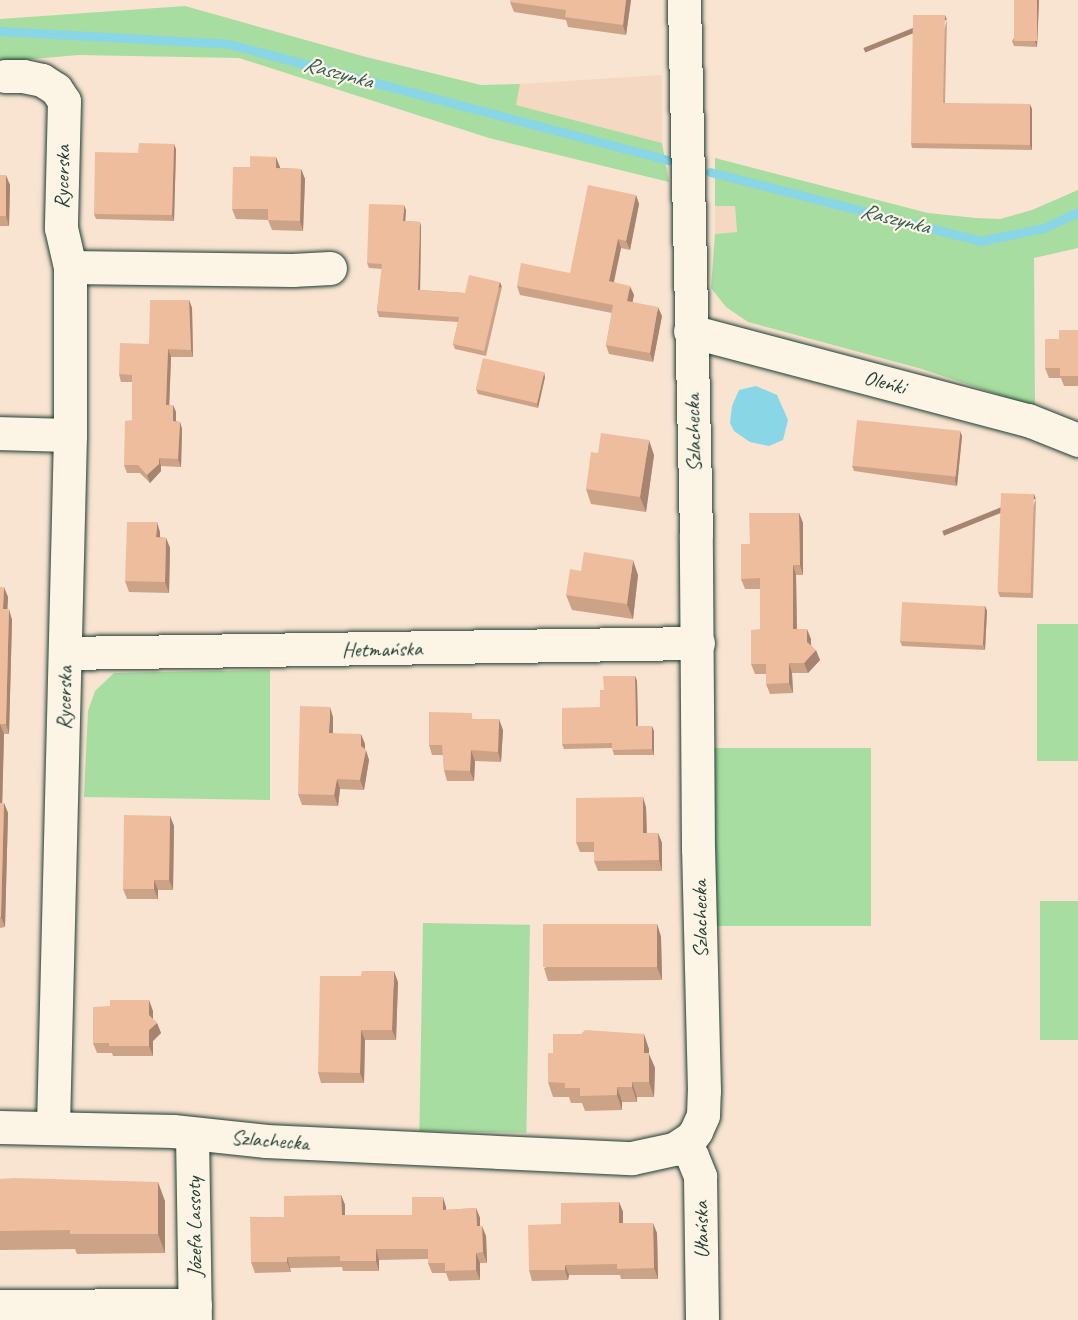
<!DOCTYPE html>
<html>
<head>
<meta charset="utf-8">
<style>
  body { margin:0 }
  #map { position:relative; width:1078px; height:1320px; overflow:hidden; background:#f8e4d0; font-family:Caveat,sans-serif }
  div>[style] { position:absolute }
  .built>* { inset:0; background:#f5d8c1 }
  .green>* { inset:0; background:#a7dda0; transform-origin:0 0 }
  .water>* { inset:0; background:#88d6e6 }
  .stream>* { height:9px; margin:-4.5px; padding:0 4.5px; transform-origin:4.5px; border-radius:4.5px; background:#88d6e6 }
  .roads { filter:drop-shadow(0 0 2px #1f3d34) drop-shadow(0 0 2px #1f3d34) }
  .minor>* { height:33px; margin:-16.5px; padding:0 16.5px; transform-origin:16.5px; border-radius:16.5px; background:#fcf5e5 }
  .wall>* { inset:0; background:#cda388 }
  .shaded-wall>* { inset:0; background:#a7846f; transform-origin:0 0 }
  .building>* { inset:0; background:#eebd9e; transform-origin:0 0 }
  span { translate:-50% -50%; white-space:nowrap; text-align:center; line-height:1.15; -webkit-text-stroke:4.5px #fcf5e5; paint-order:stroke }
  .street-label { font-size:21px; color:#1f3d34 }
  .water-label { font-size:22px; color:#345c58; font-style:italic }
</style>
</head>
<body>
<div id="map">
  <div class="built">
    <div style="clip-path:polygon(662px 75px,662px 143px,515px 105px,520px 84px)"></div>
    <div style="clip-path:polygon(715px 206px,735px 206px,737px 232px,715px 234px)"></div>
  </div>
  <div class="green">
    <div style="clip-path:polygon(185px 6px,366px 57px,481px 85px,520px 84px,516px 105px,662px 143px,669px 182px,489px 138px,239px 58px,78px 55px,0 62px,0 19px)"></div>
    <div style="clip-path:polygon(715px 158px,928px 213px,976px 218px,1000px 219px,1032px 210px,1078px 190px,1078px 248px,1034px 258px,1035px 407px,922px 369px,748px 322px,726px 307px,711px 288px,715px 234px,737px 232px,735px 206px,715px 206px)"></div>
    <div style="left:1078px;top:624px;width:137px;height:41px;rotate:90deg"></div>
    <div style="clip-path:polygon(270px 670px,270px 800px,84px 797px,88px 711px,95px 691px,114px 673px)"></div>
    <div style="left:871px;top:748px;width:178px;height:157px;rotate:90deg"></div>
    <div style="left:1078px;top:901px;width:139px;height:38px;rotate:90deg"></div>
    <div style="left:423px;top:923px;width:107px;height:208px;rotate:1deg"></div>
  </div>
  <div class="water">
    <div style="clip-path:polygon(756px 386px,777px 395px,788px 420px,783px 440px,769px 446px,750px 442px,734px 431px,730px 423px,732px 406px,739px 390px)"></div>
  </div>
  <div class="stream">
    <div style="left:0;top:31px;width:229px;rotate:3.2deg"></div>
    <div style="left:229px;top:44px;width:455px;rotate:14.8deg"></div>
    <div style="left:710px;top:172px;width:279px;rotate:14.3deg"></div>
    <div style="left:980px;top:241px;width:65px;rotate:-11.5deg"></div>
    <div style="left:1044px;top:228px;width:38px;rotate:-25deg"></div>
  </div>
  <div class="roads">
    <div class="minor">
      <div style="left:5px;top:76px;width:18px"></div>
      <div style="left:23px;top:76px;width:19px;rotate:12deg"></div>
      <div style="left:42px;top:80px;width:17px;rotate:33deg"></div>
      <div style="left:56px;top:89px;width:14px;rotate:56deg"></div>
      <div style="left:64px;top:101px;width:127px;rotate:91.4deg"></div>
      <div style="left:61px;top:228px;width:40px;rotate:77deg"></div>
      <div style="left:70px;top:267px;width:168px;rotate:90deg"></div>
      <div style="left:70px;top:435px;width:693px;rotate:91.41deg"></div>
      <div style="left:70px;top:267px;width:222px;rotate:0.8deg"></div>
      <div style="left:292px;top:270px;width:38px;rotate:-3deg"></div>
      <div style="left:690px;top:331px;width:350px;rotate:14.8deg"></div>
      <div style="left:1028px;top:420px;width:54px;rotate:21.8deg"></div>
      <div style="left:0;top:433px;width:70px;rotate:1.6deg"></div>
      <div style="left:65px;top:653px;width:633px;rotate:-0.91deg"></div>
      <div style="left:0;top:1127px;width:173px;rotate:1.3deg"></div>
      <div style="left:173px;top:1131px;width:94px;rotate:6.1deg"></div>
      <div style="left:266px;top:1141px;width:366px;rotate:2.7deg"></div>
      <div style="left:632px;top:1158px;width:43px;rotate:-12.1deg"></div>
      <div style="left:674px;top:1149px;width:20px;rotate:-33deg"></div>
      <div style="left:691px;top:1138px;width:9px;rotate:-54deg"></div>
      <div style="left:696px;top:1131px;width:17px;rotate:-66deg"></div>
      <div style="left:703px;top:1115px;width:24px;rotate:-88deg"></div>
      <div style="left:704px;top:1091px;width:242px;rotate:-91.4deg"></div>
      <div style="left:698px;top:849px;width:315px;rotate:-90.4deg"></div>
      <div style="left:696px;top:534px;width:534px;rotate:-91.29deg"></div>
      <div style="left:192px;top:1134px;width:186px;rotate:89.1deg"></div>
      <div style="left:683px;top:1145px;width:14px;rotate:51deg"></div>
      <div style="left:692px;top:1156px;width:22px;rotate:68deg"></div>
      <div style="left:700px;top:1176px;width:144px;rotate:89.2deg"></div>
      <div style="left:0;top:1306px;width:195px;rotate:-0.3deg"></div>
    </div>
  </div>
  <div class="wall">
    <div style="clip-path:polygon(631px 0,626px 35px,568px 27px,566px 20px,514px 12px,510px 2px)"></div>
    <div style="clip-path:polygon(1039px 0,1037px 47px,1014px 46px,1012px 41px)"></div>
    <div style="clip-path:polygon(947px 20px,945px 103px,1032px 109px,1032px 150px,912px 148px,911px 143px)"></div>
    <div style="clip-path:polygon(176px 149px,174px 221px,96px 219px,94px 214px,138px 153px)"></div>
    <div style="clip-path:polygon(280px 167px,280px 168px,301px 169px,305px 179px,303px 231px,272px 230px,268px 220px,236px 219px,232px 209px)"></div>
    <div style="clip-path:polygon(0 175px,10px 185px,9px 226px,0 226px)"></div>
    <div style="clip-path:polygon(636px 195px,639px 204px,630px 250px,621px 248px,614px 282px,634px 295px,632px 302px,662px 316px,653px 362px,609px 354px,606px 345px,612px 313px,520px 295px,517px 286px,570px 273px)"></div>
    <div style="clip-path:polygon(406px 210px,405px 221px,420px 222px,421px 227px,420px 290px,465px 293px,502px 287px,486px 356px,455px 349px,453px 344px,458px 322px,379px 317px,377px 311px,382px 269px,369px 268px,367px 263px)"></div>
    <div style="clip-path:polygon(189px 300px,192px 308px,193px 357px,171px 357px,169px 405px,173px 405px,176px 412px,176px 421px,180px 422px,182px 429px,181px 467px,161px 466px,161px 471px,150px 483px,140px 473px,127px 473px,124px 465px,132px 420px,132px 382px,121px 382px,119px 374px,149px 344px)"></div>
    <div style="clip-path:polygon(1078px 330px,1078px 386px,1064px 386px,1061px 378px,1049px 378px,1045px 368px)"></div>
    <div style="clip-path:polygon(545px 377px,538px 408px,478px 394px,476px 389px)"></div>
    <div style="clip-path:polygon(962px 436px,957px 486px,854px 471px,852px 466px)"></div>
    <div style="clip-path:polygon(598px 453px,654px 455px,646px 512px,591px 504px,586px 489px)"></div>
    <div style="clip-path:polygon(1036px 499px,1033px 598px,1000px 597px,998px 592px)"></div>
    <div style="clip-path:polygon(799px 513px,803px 523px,803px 575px,796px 575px,797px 629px,811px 639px,811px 645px,820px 660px,808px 673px,792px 673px,793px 693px,770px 694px,766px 684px,766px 674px,755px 674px,751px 664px,760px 629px,760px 589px,745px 589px,741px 579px,750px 544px)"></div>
    <div style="clip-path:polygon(160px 532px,160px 537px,166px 538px,170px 548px,169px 593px,129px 592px,125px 581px)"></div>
    <div style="clip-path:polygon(638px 575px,633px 619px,572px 610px,566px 595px)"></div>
    <div style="clip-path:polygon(0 587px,8px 597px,7px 609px,12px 620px,9px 734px,4px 734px,2px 803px,4px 803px,8px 813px,5px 927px,0 928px)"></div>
    <div style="clip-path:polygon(985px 606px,987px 611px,985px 650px,902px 646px,900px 641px)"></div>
    <div style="clip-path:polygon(635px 676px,637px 681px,638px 726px,654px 731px,654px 755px,614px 755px,612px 748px,564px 749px,562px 744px,600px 707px,604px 690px)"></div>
    <div style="clip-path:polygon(333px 717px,333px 733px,365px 744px,365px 749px,369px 760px,364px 790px,340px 789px,338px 806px,302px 805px,298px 794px)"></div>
    <div style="clip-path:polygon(474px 719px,503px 730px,501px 762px,475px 761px,474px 781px,447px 781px,444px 770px,443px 755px,432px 755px,429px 745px)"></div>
    <div style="clip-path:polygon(646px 807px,647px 833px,658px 833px,662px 843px,662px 871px,598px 871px,594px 861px,594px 852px,580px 852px,576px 842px)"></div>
    <div style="clip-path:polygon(170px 816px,174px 826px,173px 890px,158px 890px,158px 899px,127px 899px,123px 889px)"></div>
    <div style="clip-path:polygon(657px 924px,661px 937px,662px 980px,548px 981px,544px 968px)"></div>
    <div style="clip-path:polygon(398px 982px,396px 1040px,365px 1040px,364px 1083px,321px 1083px,318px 1072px)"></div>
    <div style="clip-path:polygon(153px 1011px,153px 1019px,157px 1023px,161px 1033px,153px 1041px,153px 1056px,113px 1056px,112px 1053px,97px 1053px,93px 1043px)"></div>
    <div style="clip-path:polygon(649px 1049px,649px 1054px,655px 1068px,654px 1097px,637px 1097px,637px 1102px,622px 1102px,622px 1110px,585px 1111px,582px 1103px,571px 1103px,569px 1097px,553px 1097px,548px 1082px)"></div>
    <div style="clip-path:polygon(0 1179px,165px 1201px,165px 1253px,77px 1254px,75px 1249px,0 1250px)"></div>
    <div style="clip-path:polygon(341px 1195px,345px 1205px,345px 1215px,412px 1215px,446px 1207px,446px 1210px,476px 1208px,480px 1218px,480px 1226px,486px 1236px,487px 1263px,480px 1263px,480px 1280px,449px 1281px,446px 1273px,432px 1273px,428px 1263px,428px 1259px,379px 1260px,379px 1271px,343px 1271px,342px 1267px,290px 1268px,291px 1272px,255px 1273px,251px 1262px,284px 1217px)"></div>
    <div style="clip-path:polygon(619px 1202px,623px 1212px,623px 1223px,657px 1233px,658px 1279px,621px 1279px,620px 1275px,569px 1275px,568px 1280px,532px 1281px,529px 1270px,561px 1224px)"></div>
  </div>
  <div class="shaded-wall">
    <div style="clip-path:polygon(626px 0,631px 0,626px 35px,623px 25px)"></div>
    <div style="clip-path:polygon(1037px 0,1039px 0,1037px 47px,1035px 42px)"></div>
    <div style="left:945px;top:15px;width:5px;height:88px;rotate:68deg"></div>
    <div style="clip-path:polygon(1030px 104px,1032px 109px,1032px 150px,1030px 145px)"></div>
    <div style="clip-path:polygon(174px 144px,176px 149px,174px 221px,172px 215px)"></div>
    <div style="clip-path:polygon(276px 157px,280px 167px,279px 178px,276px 168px)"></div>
    <div style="clip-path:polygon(301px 169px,305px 179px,303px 231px,300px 221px)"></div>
    <div style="clip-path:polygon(6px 175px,10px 185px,9px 226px,6px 216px)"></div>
    <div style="clip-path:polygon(636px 195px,639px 204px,630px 250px,626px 241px)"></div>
    <div style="clip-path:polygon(404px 205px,406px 210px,405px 226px,403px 221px)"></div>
    <div style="clip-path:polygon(420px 222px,421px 227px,420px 295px,418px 290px)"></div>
    <div style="clip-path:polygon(618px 239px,621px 248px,612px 290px,609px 281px)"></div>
    <div style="left:500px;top:282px;width:5px;height:71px;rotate:68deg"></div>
    <div style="clip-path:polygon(630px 286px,634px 295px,631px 310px,627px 301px)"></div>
    <div style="clip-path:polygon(189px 300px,192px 308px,193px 357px,191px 350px)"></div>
    <div style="clip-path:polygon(658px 307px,662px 316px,653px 362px,650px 353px)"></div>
    <div style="clip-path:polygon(168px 349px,171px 357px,169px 412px,166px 405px)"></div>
    <div style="clip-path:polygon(544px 372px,545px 377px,538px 408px,537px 403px)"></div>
    <div style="clip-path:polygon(173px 405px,176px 412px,176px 429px,173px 421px)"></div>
    <div style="clip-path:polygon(180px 422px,182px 429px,181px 467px,178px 459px)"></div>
    <div style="clip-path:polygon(960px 431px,962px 436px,957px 486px,955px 481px)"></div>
    <div style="clip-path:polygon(649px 440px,654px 455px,646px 512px,640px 497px)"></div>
    <div style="clip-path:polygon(159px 458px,161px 466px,161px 471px,150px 483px,147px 475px)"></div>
    <div style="left:1034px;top:494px;width:5px;height:99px;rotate:68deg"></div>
    <div style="clip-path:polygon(799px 513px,803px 523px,803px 575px,800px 565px)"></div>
    <div style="clip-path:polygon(157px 522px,160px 532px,160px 547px,156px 537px)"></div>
    <div style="clip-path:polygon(166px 538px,170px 548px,169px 593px,165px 582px)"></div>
    <div style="clip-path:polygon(633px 560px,638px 575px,633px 619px,627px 604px)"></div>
    <div style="clip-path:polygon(793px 565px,796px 575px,797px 639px,793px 629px)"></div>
    <div style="clip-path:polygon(4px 587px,8px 597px,7px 619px,3px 609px)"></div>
    <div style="clip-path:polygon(985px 606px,987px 611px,985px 650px,983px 644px)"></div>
    <div style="clip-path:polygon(9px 609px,12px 620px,9px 734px,6px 724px)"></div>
    <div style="clip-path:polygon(807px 629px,811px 639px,811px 652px,807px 642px)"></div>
    <div style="clip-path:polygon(816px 650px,820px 660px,808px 673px,804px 663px)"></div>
    <div style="clip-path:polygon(789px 663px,792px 673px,793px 693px,789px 683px)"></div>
    <div style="clip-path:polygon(635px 676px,637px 681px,638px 731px,636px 726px)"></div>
    <div style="clip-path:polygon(330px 707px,333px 717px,333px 744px,329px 733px)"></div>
    <div style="clip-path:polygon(499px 719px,503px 730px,501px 762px,498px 752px)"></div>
    <div style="clip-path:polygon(0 724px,4px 734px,2px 813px,0 807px)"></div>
    <div style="clip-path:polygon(652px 726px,654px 731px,654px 755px,652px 749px)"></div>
    <div style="clip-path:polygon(361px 734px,365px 744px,365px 755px,366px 750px,369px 760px,364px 790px,360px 780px)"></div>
    <div style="clip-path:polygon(471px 750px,475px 761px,474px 781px,470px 771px)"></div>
    <div style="clip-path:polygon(337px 779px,340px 789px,338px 806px,334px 795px)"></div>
    <div style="clip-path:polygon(643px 797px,646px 807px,647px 843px,643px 833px)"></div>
    <div style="clip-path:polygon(4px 803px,8px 813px,5px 927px,1px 917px)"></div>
    <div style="clip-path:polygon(170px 816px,174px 826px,173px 890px,169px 880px)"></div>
    <div style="clip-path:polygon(658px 833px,662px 843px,662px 871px,659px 860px)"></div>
    <div style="clip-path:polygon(154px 880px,158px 890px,158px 899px,154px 889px)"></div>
    <div style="clip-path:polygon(657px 924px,661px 937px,662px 980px,657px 967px)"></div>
    <div style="clip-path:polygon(394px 971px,398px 982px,396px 1040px,392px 1030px)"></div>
    <div style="clip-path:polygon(149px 1000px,153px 1011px,153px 1025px,149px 1015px)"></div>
    <div style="clip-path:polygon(157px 1023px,161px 1033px,153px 1041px,153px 1056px,149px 1046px,149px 1030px)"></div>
    <div style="clip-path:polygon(361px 1030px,365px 1040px,364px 1083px,360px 1073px)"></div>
    <div style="clip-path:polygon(644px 1034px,649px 1049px,649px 1054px,655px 1068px,654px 1097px,649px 1082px,644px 1053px)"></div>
    <div style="clip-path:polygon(632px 1082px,637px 1097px,637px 1102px,632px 1087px)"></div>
    <div style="clip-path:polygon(617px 1087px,622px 1102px,622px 1110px,617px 1095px)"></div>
    <div style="clip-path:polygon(158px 1182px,165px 1201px,165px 1253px,158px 1234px)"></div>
    <div style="clip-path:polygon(341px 1195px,345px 1205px,345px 1226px,342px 1215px)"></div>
    <div style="clip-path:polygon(443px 1197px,446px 1207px,447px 1220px,443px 1210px)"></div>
    <div style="clip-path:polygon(619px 1202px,623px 1212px,623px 1233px,619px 1223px)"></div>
    <div style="clip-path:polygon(476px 1208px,480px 1218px,480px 1236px,477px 1226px)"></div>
    <div style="clip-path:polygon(653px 1223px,657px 1233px,658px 1279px,654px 1268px)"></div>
    <div style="clip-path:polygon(482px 1226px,486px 1236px,487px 1263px,483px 1252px)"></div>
    <div style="clip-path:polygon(376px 1249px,379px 1260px,379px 1271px,376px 1261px)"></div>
    <div style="clip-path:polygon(476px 1253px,480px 1263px,480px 1280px,476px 1270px)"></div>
    <div style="clip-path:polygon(287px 1257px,290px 1268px,291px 1272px,287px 1262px)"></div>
    <div style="clip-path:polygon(565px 1265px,569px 1275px,568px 1280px,565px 1270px)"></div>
  </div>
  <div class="building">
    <div style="clip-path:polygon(510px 0,626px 0,623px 25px,565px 17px,566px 10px,510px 2px)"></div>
    <div style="left:1014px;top:0;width:23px;height:41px"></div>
    <div style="clip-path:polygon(913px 15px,945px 15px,943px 103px,1030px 104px,1030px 145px,911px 143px)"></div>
    <div style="clip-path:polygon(139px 143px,174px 144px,172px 215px,94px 214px,95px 152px,138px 153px)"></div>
    <div style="clip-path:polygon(250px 156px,276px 157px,276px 168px,301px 169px,300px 221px,268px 220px,268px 209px,232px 209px,233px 167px,250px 167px)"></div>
    <div style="left:0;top:175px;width:6px;height:41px"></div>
    <div style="clip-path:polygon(588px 185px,636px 195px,626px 241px,618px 239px,609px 281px,630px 286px,627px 301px,658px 307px,650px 353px,606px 345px,613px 305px,517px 286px,521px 263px,570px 273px)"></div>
    <div style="clip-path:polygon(369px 204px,404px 205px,403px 221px,420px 222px,418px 290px,465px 293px,469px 275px,500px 282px,484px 351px,453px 344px,459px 317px,377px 311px,382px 264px,367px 263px)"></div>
    <div style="clip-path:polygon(150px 300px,189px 300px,191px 350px,168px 349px,166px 405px,173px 405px,173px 421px,180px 422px,178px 459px,159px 458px,159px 464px,147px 475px,138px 465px,124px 465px,125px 421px,132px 420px,132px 375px,119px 374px,120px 343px,149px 344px)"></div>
    <div style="clip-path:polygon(1059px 330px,1078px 330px,1078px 376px,1060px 376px,1060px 368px,1045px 368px,1045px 339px,1059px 339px)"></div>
    <div style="left:483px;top:358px;width:63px;height:32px;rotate:13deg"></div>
    <div style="left:857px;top:420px;width:104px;height:46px;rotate:6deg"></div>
    <div style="clip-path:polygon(601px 433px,649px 440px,640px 497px,586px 489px,591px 452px,598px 453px)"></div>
    <div style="left:1001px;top:493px;width:33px;height:99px;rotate:2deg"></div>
    <div style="clip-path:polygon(749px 513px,799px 513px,800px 565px,793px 565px,793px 629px,807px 629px,807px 642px,816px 650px,804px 663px,789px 663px,789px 683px,766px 684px,766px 664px,751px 664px,751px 630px,760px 629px,760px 578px,741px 579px,741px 544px,750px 544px)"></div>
    <div style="clip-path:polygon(127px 522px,157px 522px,156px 537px,166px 538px,165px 582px,125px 581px)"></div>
    <div style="clip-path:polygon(584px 552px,633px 560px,627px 604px,566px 595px,570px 569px,581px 571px)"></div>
    <div style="clip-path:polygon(0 587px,4px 587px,3px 609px,9px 609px,6px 724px,0 724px,0 741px)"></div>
    <div style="left:902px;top:602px;width:83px;height:39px;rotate:3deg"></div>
    <div style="clip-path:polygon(603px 676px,635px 676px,636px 726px,652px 726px,652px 749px,612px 750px,612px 743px,562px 744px,562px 708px,600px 707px,600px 690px,604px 690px)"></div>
    <div style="clip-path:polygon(300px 706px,330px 707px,329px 733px,361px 734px,361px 746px,366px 750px,360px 780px,337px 779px,334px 795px,298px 794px)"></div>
    <div style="clip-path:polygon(429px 712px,472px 713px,472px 719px,499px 719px,498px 752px,471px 750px,470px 771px,444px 770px,442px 745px,429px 745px)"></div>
    <div style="clip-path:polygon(643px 797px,643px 833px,658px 833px,659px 860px,594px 861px,594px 842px,576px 842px,576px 798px)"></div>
    <div style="clip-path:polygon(0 803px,4px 803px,1px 917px,0 917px)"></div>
    <div style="clip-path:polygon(124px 815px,170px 816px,169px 880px,154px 880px,154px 889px,123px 889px)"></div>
    <div style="left:657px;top:924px;width:43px;height:114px;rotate:90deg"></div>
    <div style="clip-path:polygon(362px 971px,394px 971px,392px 1030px,361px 1030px,360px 1073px,318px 1072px,320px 976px,361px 976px)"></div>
    <div style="clip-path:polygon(110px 1000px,149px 1000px,149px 1015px,157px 1023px,149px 1030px,149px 1046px,109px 1046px,109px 1043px,93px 1043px,93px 1007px,110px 1006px)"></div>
    <div style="clip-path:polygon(585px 1030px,644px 1034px,644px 1053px,649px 1053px,649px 1082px,632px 1082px,632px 1087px,617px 1087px,617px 1095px,580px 1096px,580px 1088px,565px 1088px,565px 1083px,548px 1082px,548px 1053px,553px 1053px,553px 1034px,581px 1034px)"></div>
    <div style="clip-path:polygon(14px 1178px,158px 1182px,158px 1234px,70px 1234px,70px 1230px,0 1231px,0 1179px)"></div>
    <div style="clip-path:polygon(341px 1195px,342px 1215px,412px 1215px,412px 1197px,443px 1197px,443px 1210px,476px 1208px,477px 1226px,482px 1226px,483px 1252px,476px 1253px,476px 1270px,445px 1271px,445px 1263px,428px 1263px,428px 1249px,376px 1249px,376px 1261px,340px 1261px,340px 1256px,287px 1257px,287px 1262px,251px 1262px,250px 1217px,284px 1217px,284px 1196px)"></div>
    <div style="clip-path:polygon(619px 1202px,619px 1223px,653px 1223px,654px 1268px,617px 1269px,617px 1264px,565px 1265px,565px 1270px,529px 1270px,528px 1225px,561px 1224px,561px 1203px)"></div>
  </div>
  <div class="street-label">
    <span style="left:62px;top:177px;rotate:-89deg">Rycerska</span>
    <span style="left:885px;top:382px;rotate:15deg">Oleńki</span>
    <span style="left:693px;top:433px;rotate:-92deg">Szlachecka</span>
    <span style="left:382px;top:649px;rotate:-1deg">Hetmańska</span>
    <span style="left:64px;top:698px;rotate:-89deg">Rycerska</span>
    <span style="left:700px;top:919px;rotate:-91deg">Szlachecka</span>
    <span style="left:270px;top:1140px;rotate:4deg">Szlachecka</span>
    <span style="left:194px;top:1227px;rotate:-91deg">Józefa Lassoty</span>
    <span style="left:701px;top:1230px;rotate:-91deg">Ułańska</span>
  </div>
  <div class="water-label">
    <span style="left:338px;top:73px;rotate:15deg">Raszynka</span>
    <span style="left:895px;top:219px;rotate:14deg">Raszynka</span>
  </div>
</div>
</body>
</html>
